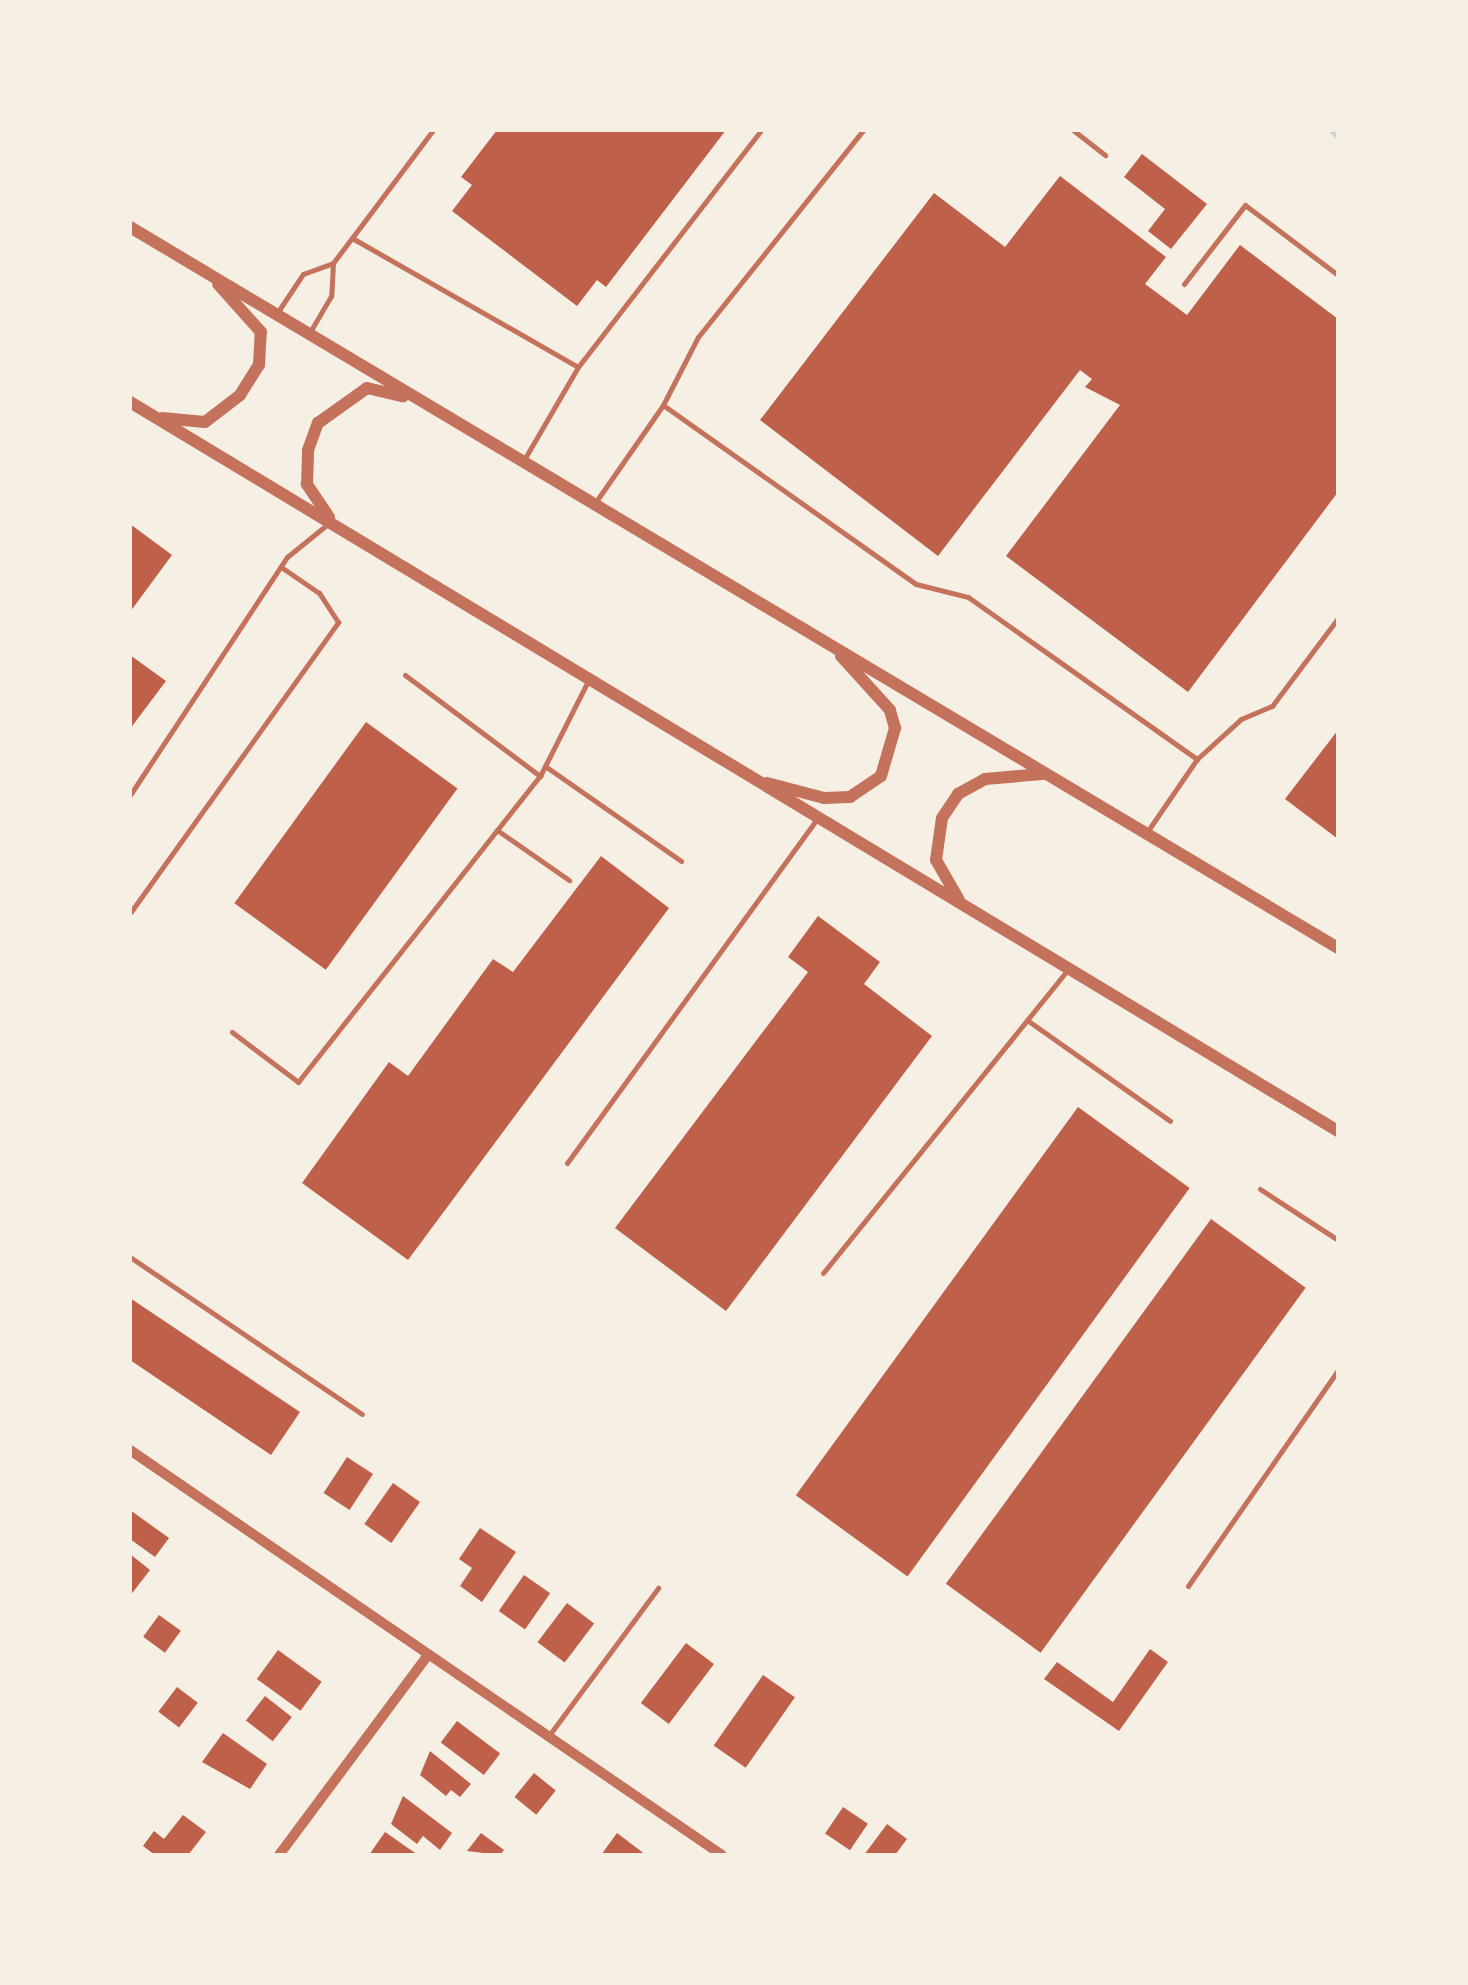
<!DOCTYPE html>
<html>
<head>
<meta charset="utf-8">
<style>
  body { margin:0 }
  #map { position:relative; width:1468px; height:1985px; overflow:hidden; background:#f6efe4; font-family:"Source Sans 3",sans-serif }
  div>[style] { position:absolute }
  .stream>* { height:8px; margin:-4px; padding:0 4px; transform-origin:4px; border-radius:4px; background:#c9d6d2 }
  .building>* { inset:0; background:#bf614a; transform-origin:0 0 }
  .service>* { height:5px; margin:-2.5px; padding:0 2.5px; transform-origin:2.5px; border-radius:2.5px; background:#c5725c }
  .minor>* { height:10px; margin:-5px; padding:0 5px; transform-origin:5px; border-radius:5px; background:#c5725c }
  .tertiary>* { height:12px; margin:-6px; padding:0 6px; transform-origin:6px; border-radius:6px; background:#c5725c }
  span { translate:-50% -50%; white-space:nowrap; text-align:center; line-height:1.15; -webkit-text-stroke:10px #f6efe4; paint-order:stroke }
  .frame { position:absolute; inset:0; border:132px solid #f6efe4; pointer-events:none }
</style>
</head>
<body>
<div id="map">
  <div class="stream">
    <div style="left:1333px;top:130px;width:7px;rotate:45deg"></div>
  </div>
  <div class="building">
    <div style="clip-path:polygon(497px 130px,726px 130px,606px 287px,597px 280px,577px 306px,452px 211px,472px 185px,461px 177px)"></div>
    <div style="clip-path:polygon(1142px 154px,1207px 204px,1171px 249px,1148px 231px,1165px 209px,1124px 177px)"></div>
    <div style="clip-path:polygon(1060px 176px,1166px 257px,1145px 284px,1187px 315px,1240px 245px,1338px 319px,1338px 492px,1188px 692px,1006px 556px,1120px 405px,1085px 387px,1092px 379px,1080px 370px,938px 556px,760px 420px,934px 193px,1005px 247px)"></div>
    <div style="clip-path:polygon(130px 524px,172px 555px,130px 612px)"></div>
    <div style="clip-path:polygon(130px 655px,166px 681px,130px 729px)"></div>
    <div style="left:366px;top:722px;width:113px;height:224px;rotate:36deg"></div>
    <div style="clip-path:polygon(1338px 730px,1338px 839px,1285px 799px)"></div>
    <div style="clip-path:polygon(601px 856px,669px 908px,408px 1260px,302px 1183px,389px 1062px,408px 1076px,493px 959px,513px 972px)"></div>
    <div style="clip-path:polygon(818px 916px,880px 962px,864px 984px,932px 1036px,726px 1311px,615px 1228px,808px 972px,788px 957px)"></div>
    <div style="left:1078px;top:1107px;width:138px;height:480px;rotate:36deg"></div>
    <div style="left:1211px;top:1219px;width:117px;height:451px;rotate:36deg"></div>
    <div style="clip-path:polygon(130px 1298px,300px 1412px,271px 1455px,130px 1360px)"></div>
    <div style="left:347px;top:1457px;width:31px;height:43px;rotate:33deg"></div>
    <div style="left:393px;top:1483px;width:33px;height:50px;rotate:35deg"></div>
    <div style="clip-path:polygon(130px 1510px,169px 1538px,155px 1557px,130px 1539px)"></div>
    <div style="clip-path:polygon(480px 1528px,516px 1552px,482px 1602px,460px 1586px,472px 1568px,459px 1559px)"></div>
    <div style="clip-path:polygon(130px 1554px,150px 1570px,130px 1596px)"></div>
    <div style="left:524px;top:1575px;width:32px;height:44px;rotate:35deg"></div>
    <div style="left:567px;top:1603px;width:34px;height:49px;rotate:37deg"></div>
    <div style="left:159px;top:1615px;width:27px;height:27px;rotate:36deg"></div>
    <div style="left:686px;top:1643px;width:35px;height:75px;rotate:37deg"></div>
    <div style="clip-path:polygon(1150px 1649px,1168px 1662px,1119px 1731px,1044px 1679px,1057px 1662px,1113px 1702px)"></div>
    <div style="left:278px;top:1650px;width:54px;height:36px;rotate:36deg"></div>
    <div style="left:763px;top:1675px;width:39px;height:86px;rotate:35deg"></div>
    <div style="left:177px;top:1687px;width:26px;height:31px;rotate:37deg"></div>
    <div style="left:265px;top:1696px;width:34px;height:31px;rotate:38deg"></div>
    <div style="left:457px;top:1721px;width:54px;height:27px;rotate:37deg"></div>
    <div style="clip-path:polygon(223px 1733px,267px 1764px,250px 1789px,202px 1762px)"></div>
    <div style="clip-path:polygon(430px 1751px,471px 1784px,460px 1797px,451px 1790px,446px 1796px,420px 1775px)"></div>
    <div style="left:534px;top:1773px;width:28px;height:31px;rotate:39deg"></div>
    <div style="clip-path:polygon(403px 1796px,452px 1833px,440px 1850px,423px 1836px,417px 1844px,391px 1824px)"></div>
    <div style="left:843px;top:1807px;width:30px;height:32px;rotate:34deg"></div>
    <div style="clip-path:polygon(183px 1815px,206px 1832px,188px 1855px,155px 1855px,143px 1846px,154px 1831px,164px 1839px)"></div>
    <div style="clip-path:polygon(887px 1824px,907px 1839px,895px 1855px,864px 1855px)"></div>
    <div style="clip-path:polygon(385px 1832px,418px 1855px,369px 1855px)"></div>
    <div style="clip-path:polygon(481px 1833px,504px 1850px,500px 1855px,467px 1851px)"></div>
    <div style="clip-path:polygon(617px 1833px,646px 1855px,601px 1855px)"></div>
  </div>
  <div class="service">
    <div style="left:1073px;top:130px;width:41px;rotate:38deg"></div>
    <div style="left:352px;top:238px;width:135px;rotate:-53.1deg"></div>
    <div style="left:333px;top:263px;width:31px;rotate:-53deg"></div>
    <div style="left:352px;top:238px;width:260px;rotate:29.7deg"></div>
    <div style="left:578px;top:367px;width:105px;rotate:120.2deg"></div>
    <div style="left:1184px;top:284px;width:100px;rotate:-52.3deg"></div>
    <div style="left:1245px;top:205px;width:116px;rotate:37deg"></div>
    <div style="left:277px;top:313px;width:47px;rotate:-56.3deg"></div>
    <div style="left:303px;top:274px;width:32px;rotate:-20deg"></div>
    <div style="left:333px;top:263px;width:33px;rotate:93deg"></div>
    <div style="left:331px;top:296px;width:42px;rotate:120.3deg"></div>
    <div style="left:578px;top:367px;width:299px;rotate:-52.3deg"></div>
    <div style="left:663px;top:405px;width:310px;rotate:35.3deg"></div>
    <div style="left:916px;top:584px;width:54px;rotate:14deg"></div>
    <div style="left:968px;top:597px;width:281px;rotate:35.3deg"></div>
    <div style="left:595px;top:503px;width:119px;rotate:-55.2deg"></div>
    <div style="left:663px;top:405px;width:76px;rotate:-62.8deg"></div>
    <div style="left:698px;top:337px;width:265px;rotate:-51.4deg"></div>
    <div style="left:405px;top:675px;width:169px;rotate:36.8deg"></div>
    <div style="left:545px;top:766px;width:166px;rotate:34.9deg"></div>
    <div style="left:130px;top:795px;width:285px;rotate:-56.6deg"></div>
    <div style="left:287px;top:557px;width:54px;rotate:-39deg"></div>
    <div style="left:497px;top:830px;width:88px;rotate:34.8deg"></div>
    <div style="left:1147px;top:832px;width:88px;rotate:-55.6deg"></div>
    <div style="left:1197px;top:759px;width:59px;rotate:-42.3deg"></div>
    <div style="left:1241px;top:719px;width:34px;rotate:-23deg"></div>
    <div style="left:1272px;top:706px;width:110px;rotate:-53.1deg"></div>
    <div style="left:130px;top:913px;width:358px;rotate:-54.4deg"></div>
    <div style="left:338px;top:622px;width:35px;rotate:-123deg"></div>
    <div style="left:319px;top:593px;width:46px;rotate:-145.6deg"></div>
    <div style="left:1027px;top:1020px;width:175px;rotate:35.2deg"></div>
    <div style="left:232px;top:1032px;width:83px;rotate:37.1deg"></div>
    <div style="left:298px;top:1082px;width:390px;rotate:-51.7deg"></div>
    <div style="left:540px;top:776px;width:104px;rotate:-63.2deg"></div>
    <div style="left:567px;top:1163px;width:427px;rotate:-54deg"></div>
    <div style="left:1260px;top:1189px;width:93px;rotate:33.2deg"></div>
    <div style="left:130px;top:1257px;width:280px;rotate:34.1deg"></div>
    <div style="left:823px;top:1273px;width:388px;rotate:-51.1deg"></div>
    <div style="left:1188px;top:1586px;width:263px;rotate:-55.2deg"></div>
    <div style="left:550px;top:1734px;width:182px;rotate:-53.5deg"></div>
  </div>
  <div class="minor">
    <div style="left:130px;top:1450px;width:717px;rotate:34.38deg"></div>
    <div style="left:279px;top:1855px;width:249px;rotate:-53.3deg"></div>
  </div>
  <div class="tertiary">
    <div style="left:130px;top:227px;width:1407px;rotate:30.83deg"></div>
    <div style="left:130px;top:402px;width:1411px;rotate:31.11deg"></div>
    <div style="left:162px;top:418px;width:43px;rotate:5.3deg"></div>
    <div style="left:205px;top:422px;width:44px;rotate:-37.6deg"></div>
    <div style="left:240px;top:395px;width:36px;rotate:-58deg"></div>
    <div style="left:259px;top:365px;width:33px;rotate:-87deg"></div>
    <div style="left:261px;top:332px;width:64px;rotate:-131.9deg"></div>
    <div style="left:329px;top:517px;width:40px;rotate:-124deg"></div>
    <div style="left:307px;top:484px;width:34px;rotate:-88deg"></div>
    <div style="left:308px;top:450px;width:29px;rotate:-70deg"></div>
    <div style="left:318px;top:423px;width:60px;rotate:-35.5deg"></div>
    <div style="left:367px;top:388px;width:37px;rotate:13deg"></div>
    <div style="left:767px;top:783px;width:59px;rotate:14.7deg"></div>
    <div style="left:824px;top:798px;width:26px;rotate:-2deg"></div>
    <div style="left:850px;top:797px;width:37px;rotate:-34deg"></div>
    <div style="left:881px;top:776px;width:50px;rotate:-73.7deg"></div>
    <div style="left:895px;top:728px;width:19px;rotate:-106deg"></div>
    <div style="left:890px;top:710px;width:73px;rotate:-132.2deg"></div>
    <div style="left:959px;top:900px;width:46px;rotate:-119.9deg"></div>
    <div style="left:936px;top:860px;width:42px;rotate:-81.9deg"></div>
    <div style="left:942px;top:818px;width:29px;rotate:-56deg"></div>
    <div style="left:958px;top:794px;width:31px;rotate:-29deg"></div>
    <div style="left:985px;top:779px;width:57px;rotate:-5deg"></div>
  </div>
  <div class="frame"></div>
</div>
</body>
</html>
